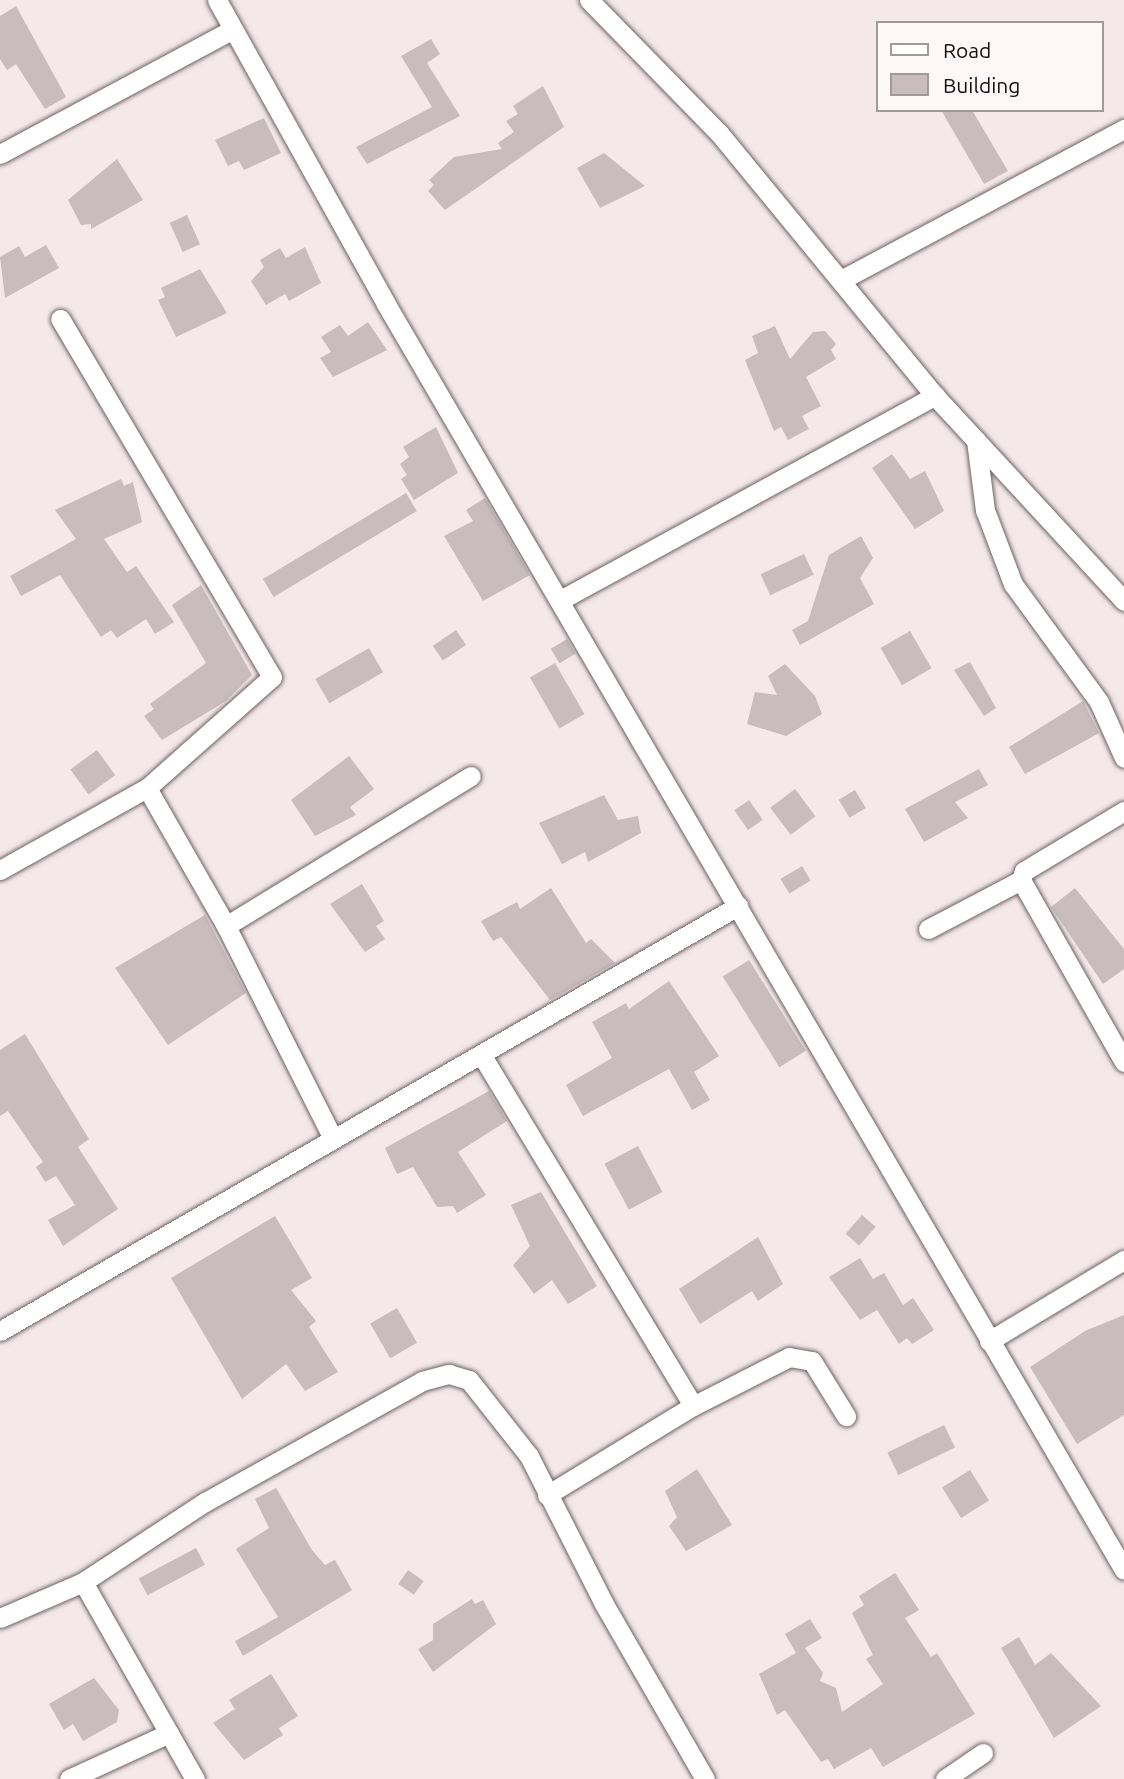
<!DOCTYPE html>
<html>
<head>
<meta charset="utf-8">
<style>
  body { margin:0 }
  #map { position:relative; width:1124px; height:1779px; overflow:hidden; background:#f4e8ea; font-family:Ubuntu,sans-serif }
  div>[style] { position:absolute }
  .building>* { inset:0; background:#c8bcbe; transform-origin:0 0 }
  .roads { filter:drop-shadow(0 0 2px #6c6263) drop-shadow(0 0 2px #6c6263) }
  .street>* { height:19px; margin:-9.5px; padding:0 9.5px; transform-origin:9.5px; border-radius:9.5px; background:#fff }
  span { translate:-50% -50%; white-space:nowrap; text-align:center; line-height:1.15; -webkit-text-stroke:7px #fef7f8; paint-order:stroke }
  .legend { position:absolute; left:876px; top:21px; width:228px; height:91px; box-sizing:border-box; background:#fef7f8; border:2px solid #a09a9b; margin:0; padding:9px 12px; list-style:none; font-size:21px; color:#120f0f }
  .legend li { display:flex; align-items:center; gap:14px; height:35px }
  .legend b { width:35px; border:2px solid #a09a9b }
</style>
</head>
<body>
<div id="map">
  <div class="building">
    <div style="clip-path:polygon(16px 6px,66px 97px,45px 109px,16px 64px,7px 70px,0 59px,0 16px)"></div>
    <div style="clip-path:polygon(431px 39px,440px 54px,427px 63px,460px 116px,367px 164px,356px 147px,432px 107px,401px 56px)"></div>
    <div style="clip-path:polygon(543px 86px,564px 127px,445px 210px,428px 191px,434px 185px,429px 180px,454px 157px,502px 149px,498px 143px,514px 132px,506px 121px,518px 114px,513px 106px)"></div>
    <div style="clip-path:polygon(941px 110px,972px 110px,1008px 171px,984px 184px)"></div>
    <div style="clip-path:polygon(264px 118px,281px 153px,244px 170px,239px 161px,228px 166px,215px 140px)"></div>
    <div style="clip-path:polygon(604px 153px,645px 186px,600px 208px,577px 168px)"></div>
    <div style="clip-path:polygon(117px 159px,143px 200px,91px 229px,91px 224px,81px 225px,68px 200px)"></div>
    <div style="left:187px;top:215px;width:32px;height:19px;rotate:66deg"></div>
    <div style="clip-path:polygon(46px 245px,59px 268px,5px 298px,0 257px,19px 246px,25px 257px)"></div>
    <div style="clip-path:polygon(305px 247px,321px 283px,289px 301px,285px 294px,266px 305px,251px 281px,264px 267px,260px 260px,280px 248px,286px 258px)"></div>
    <div style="clip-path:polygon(200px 269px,227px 313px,176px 337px,158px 300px,165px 297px,161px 288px)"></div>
    <div style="clip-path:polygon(368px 322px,387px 350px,333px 377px,320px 358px,331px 352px,321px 337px,340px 325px,348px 336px)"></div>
    <div style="clip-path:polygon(775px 326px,790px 359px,813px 332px,825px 331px,836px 344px,831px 350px,836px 359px,806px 377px,821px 406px,802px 416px,809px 429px,788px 440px,781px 427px,774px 431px,745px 360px,758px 353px,752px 336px)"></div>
    <div style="clip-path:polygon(436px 427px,458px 473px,414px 500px,401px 479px,407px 475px,400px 464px,409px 457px,403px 447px)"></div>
    <div style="clip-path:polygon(892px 454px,910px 479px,925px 471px,944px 511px,915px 529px,872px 468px)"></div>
    <div style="clip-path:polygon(121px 479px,124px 486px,133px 482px,142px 522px,104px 539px,127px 572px,136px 566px,174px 622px,155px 634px,146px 619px,117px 638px,111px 630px,101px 637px,60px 575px,21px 596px,10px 576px,76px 539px,55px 510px)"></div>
    <div style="left:406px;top:493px;width:21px;height:167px;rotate:59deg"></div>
    <div style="clip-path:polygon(485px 498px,530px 575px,483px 601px,444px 536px,473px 521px,466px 510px)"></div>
    <div style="clip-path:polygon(861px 536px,873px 558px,860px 578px,874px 604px,800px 645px,792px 630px,808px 621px,829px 555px)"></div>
    <div style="left:804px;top:554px;width:23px;height:48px;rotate:65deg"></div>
    <div style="clip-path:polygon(201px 585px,252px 675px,226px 701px,162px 740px,144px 716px,154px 709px,150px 704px,206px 663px,172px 605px)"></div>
    <div style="left:456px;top:630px;width:18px;height:28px;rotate:56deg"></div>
    <div style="left:910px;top:631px;width:43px;height:34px;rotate:60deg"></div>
    <div style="left:567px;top:639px;width:17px;height:19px;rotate:59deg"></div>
    <div style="left:369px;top:648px;width:28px;height:62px;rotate:60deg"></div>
    <div style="clip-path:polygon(970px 662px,996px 708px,984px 716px,954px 670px)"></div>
    <div style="left:555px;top:663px;width:59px;height:29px;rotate:60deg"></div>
    <div style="clip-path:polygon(785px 664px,815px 696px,822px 714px,786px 736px,747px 724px,755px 692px,777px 695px,768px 676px)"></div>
    <div style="clip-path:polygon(1083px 701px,1099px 733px,1025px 774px,1009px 747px)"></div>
    <div style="left:97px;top:750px;width:31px;height:33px;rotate:54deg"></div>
    <div style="clip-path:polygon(349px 756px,374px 789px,350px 807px,356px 815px,315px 836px,291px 800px)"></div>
    <div style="clip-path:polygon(979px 769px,988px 785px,955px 802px,968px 818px,924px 842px,905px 809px)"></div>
    <div style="left:795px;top:789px;width:34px;height:31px;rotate:53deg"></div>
    <div style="left:855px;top:790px;width:21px;height:19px;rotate:59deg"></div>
    <div style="clip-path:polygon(604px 795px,618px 820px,638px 816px,641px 833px,588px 862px,585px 852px,562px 864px,539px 823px)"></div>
    <div style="left:749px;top:800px;width:24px;height:18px;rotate:55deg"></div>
    <div style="left:802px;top:866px;width:17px;height:25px;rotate:59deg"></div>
    <div style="clip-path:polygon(362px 884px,384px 921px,376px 926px,385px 939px,365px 952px,330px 904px)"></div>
    <div style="clip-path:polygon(551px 888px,586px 943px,591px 939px,615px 963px,550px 1000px,501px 937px,493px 941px,481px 921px,517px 902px,520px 909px)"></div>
    <div style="clip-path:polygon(1075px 888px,1124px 949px,1124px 969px,1103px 984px,1051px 907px)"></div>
    <div style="clip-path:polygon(205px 915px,246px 993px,168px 1045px,115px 968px)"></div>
    <div style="left:749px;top:960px;width:107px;height:31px;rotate:58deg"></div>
    <div style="clip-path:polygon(669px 981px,719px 1056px,694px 1072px,710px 1100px,692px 1110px,669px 1069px,583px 1116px,566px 1085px,612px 1058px,592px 1022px,626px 1003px,629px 1009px)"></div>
    <div style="clip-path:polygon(25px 1034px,89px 1139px,78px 1147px,118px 1209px,63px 1246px,48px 1220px,75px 1205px,56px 1176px,45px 1182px,36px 1167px,43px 1162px,8px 1111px,0 1116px,0 1050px)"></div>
    <div style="clip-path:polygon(489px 1091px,507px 1121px,458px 1152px,486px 1195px,457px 1213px,453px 1206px,437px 1207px,413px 1167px,397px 1174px,385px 1148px)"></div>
    <div style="left:638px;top:1146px;width:52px;height:38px;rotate:62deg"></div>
    <div style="clip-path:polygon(541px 1192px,597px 1286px,568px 1304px,552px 1280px,534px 1294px,513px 1265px,530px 1246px,511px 1205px)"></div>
    <div style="left:862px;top:1215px;width:18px;height:25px;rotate:41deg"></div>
    <div style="clip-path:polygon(275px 1216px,312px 1278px,291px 1290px,316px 1321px,309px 1327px,338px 1372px,305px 1391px,286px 1364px,242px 1399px,171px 1278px)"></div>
    <div style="clip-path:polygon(758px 1237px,783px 1284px,758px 1301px,752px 1291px,700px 1324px,679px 1289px)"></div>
    <div style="clip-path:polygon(860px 1258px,873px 1279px,884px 1273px,903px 1305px,913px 1298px,934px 1330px,912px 1344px,907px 1338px,899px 1344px,877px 1310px,860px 1320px,829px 1277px)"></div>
    <div style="left:397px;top:1308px;width:40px;height:31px;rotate:60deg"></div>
    <div style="clip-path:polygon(1124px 1315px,1124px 1415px,1077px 1444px,1030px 1367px,1085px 1331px)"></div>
    <div style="left:944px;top:1425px;width:25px;height:63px;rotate:64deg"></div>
    <div style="clip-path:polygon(697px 1469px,732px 1525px,686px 1551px,669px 1526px,677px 1517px,665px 1491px)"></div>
    <div style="left:970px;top:1470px;width:36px;height:33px;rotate:58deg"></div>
    <div style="clip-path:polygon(276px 1488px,312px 1550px,325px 1565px,335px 1560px,352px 1590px,243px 1656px,235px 1641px,278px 1617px,236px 1549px,269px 1528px,255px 1499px)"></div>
    <div style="left:196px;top:1548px;width:19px;height:65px;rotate:62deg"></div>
    <div style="left:408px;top:1570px;width:19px;height:17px;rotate:35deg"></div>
    <div style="clip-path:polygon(895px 1573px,919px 1610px,905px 1618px,931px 1657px,937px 1653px,975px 1714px,883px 1767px,871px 1748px,834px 1769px,828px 1759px,821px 1762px,785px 1710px,777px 1715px,759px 1674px,796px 1653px,785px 1634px,810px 1619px,822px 1638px,805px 1648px,823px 1673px,820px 1681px,836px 1688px,842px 1712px,883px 1684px,866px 1659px,873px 1655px,852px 1613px,864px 1605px,859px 1596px)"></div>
    <div style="clip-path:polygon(472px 1599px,475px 1604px,483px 1600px,496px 1624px,433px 1672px,418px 1649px,433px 1640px,433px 1624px)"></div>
    <div style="clip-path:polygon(1019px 1637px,1035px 1665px,1051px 1653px,1101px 1706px,1054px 1738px,1001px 1648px)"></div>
    <div style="clip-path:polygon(271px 1674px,298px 1716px,279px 1728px,283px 1735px,244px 1760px,213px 1723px,235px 1709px,229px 1700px)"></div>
    <div style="clip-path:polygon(94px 1678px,119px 1710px,117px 1722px,83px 1741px,73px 1724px,64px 1730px,49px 1704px)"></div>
  </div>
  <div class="roads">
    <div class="street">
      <div style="left:217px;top:0;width:348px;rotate:60.9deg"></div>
      <div style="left:386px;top:304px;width:1465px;rotate:59.76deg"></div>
      <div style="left:589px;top:0;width:186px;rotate:45.7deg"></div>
      <div style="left:719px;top:133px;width:340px;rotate:50.6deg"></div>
      <div style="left:935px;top:396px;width:279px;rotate:47.3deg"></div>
      <div style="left:0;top:154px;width:264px;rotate:-28.2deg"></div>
      <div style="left:841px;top:280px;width:321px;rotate:-28.1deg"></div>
      <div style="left:976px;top:440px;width:71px;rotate:82.7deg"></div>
      <div style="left:985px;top:510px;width:79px;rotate:69.3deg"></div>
      <div style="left:1013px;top:584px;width:146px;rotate:53.9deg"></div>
      <div style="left:1099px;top:702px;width:61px;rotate:65.9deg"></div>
      <div style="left:562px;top:599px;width:425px;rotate:-28.6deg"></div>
      <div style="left:147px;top:788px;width:159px;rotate:60.2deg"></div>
      <div style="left:226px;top:926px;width:236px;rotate:63.3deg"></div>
      <div style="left:1124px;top:811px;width:117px;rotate:149deg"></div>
      <div style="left:1024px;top:871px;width:9px;rotate:108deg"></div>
      <div style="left:1021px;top:880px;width:209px;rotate:60.5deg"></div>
      <div style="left:0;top:870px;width:168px;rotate:-29.2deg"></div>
      <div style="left:147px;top:788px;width:167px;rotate:-41.6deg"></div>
      <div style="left:272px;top:677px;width:416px;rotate:-120.6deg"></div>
      <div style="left:226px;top:926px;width:287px;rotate:-31.5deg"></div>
      <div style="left:928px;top:929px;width:105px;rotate:-27.8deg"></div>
      <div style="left:481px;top:1054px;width:411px;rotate:58.9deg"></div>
      <div style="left:0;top:1331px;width:852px;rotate:-29.94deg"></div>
      <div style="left:989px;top:1341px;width:157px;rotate:-31deg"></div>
      <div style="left:547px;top:1495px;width:171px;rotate:-31.4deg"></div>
      <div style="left:693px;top:1406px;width:108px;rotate:-27deg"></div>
      <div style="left:789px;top:1357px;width:23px;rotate:10deg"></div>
      <div style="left:812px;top:1361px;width:65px;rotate:58.3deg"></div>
      <div style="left:83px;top:1582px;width:227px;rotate:60.4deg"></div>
      <div style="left:0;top:1618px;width:90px;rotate:-23.4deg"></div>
      <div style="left:83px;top:1582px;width:146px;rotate:-33.3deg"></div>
      <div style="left:205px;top:1502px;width:248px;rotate:-29.1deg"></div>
      <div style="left:422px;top:1381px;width:28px;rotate:-15deg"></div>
      <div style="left:449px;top:1374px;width:21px;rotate:17deg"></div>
      <div style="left:469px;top:1380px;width:97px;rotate:51.7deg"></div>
      <div style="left:529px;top:1456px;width:166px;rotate:63.1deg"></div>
      <div style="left:604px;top:1604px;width:202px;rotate:60deg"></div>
      <div style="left:69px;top:1779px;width:110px;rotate:-24.7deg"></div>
      <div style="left:945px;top:1779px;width:46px;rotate:-34.4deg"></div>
    </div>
  </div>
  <ul class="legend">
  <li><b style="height:9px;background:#fff"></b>Road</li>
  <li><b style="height:19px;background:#c8bcbe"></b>Building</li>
  </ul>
</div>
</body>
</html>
